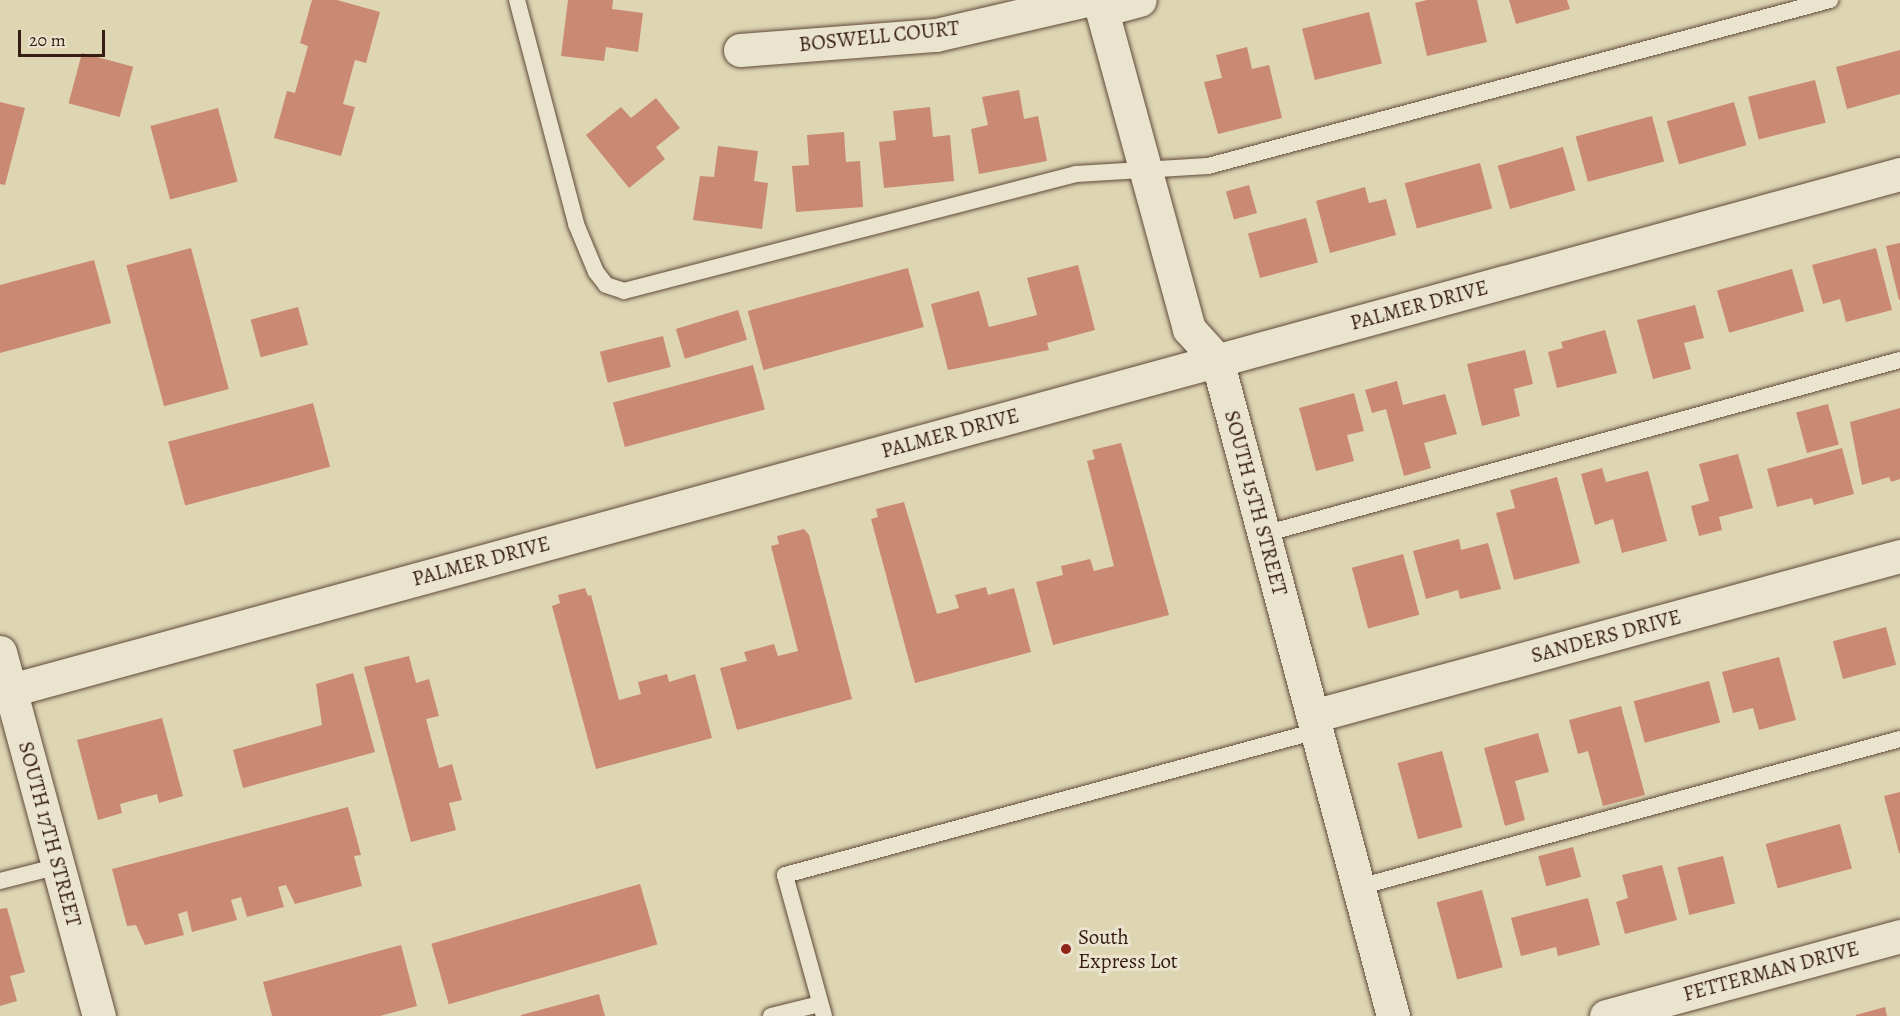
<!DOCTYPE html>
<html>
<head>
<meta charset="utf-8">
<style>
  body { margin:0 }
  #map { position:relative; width:1900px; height:1016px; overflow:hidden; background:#ded5b3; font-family:Alegreya,serif }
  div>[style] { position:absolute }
  .building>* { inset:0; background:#ca8973; transform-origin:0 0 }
  .roads { filter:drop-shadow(0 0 2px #604a3b) drop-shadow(0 0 2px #604a3b) }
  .lane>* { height:16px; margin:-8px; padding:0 8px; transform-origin:8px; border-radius:8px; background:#eae4ce }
  .street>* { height:33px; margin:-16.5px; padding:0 16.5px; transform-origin:16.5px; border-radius:16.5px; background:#eae4ce }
  .secondary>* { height:33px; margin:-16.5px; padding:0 16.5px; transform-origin:16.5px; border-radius:16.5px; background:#eae4ce }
  .dots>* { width:16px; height:16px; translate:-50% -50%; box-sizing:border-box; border:3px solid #eae4ce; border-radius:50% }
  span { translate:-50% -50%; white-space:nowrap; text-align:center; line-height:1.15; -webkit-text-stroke:6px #eae4ce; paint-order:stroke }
  .street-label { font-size:21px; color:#361c13 }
  .poi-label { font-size:21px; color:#361c13 }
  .left { translate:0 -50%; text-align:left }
  .scale { position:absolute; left:18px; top:30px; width:87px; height:27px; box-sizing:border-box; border:3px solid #361c13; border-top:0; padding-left:8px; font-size:18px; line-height:21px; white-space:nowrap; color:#361c13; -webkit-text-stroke:4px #eae4ce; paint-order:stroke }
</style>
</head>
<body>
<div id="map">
  <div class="building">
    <div style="clip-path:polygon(312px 0,337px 0,380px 12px,366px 63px,355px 60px,343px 104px,355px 107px,341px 156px,274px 138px,287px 91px,295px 93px,308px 46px,300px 43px)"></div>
    <div style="clip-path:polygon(568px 0,613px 0,612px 9px,643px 13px,638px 52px,606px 47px,604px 61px,561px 56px)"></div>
    <div style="clip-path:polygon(1427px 0,1477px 0,1487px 42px,1427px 56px,1415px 3px)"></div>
    <div style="clip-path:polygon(1509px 0,1567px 0,1570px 9px,1516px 24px)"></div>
    <div style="left:1369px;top:12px;width:53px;height:69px;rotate:76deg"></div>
    <div style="clip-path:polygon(1247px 47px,1252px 69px,1269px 65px,1282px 118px,1218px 134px,1204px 82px,1222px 78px,1216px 55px)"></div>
    <div style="clip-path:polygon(1900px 50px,1900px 94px,1847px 109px,1836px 67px)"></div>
    <div style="left:82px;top:53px;width:53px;height:52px;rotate:15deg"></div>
    <div style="left:1815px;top:80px;width:44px;height:69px;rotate:76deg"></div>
    <div style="clip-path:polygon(1019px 90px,1024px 119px,1038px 116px,1047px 161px,979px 174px,971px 129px,988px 125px,982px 97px)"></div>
    <div style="clip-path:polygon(656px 98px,680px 128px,656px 147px,665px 159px,629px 188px,586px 135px,621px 107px,631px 118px)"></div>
    <div style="clip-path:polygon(0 102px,25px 108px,5px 185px,0 184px)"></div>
    <div style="left:1734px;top:102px;width:45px;height:70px;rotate:74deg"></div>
    <div style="clip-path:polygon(930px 107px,933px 137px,950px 135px,954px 181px,884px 188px,879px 142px,896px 140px,893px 111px)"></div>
    <div style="left:218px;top:108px;width:76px;height:70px;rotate:75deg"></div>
    <div style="left:1652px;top:116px;width:47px;height:79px;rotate:75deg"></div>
    <div style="clip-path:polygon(844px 132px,846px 162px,860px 161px,863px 207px,796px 212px,792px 166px,809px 165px,807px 135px)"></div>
    <div style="clip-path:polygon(718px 146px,758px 151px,754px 181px,768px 183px,762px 229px,693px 220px,700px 176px,714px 177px)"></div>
    <div style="left:1563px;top:147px;width:45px;height:68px;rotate:74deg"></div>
    <div style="left:1480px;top:163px;width:47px;height:78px;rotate:75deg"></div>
    <div style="left:1249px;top:185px;width:29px;height:24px;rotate:74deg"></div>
    <div style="clip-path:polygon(1365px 187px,1369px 203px,1386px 199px,1396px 235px,1330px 253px,1316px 201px)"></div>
    <div style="left:1306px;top:218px;width:46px;height:60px;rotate:75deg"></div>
    <div style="clip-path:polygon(1900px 243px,1900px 300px,1899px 300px,1886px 246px)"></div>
    <div style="left:191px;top:248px;width:146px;height:67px;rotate:75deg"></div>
    <div style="clip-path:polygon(1876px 248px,1892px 310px,1846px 322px,1840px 299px,1823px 304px,1812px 265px)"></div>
    <div style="clip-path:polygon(94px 260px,111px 323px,0 353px,0 285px)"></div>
    <div style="clip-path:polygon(1078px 265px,1095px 330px,1047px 343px,1049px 350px,948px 370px,931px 304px,979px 291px,989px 327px,1037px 315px,1027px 278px)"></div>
    <div style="left:908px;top:268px;width:61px;height:166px;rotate:75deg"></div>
    <div style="left:1792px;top:269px;width:44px;height:78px;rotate:74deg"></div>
    <div style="clip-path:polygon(1695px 305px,1704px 338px,1684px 343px,1691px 369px,1653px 379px,1637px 320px)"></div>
    <div style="left:298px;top:307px;width:39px;height:49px;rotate:75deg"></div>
    <div style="left:738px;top:310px;width:31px;height:65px;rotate:73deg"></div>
    <div style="clip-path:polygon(1605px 330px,1617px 373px,1557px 388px,1548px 352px,1563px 348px,1561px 342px)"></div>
    <div style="left:663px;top:336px;width:32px;height:65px;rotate:76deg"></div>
    <div style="clip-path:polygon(1525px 350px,1533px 384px,1514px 389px,1520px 416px,1482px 426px,1467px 364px)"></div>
    <div style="left:753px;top:365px;width:46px;height:145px;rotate:75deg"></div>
    <div style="clip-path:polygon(1397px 381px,1403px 405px,1445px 394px,1457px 434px,1424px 443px,1431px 468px,1404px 476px,1386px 409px,1372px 413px,1365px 390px)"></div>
    <div style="clip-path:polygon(1354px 393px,1364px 431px,1347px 435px,1354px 461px,1316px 471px,1299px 408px)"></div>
    <div style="left:313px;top:403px;width:66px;height:150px;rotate:75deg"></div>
    <div style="left:1828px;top:404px;width:42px;height:33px;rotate:75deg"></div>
    <div style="clip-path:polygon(1900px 408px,1900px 479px,1891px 482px,1889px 477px,1862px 485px,1850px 422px)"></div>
    <div style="clip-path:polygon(1121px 443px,1169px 615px,1053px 645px,1036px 582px,1063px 575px,1061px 566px,1090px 559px,1094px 571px,1114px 566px,1087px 461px,1095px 459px,1092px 450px)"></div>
    <div style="clip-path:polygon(1842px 448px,1854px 494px,1814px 505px,1812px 498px,1777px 507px,1767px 469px)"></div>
    <div style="clip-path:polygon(1738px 454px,1753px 508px,1719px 517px,1722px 530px,1699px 536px,1691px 506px,1709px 501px,1699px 464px)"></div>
    <div style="clip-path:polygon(1602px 468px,1606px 482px,1648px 471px,1667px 541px,1622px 553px,1613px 519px,1595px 525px,1581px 474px)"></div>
    <div style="clip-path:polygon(1557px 477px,1580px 563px,1514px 580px,1496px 513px,1515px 508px,1510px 490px)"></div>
    <div style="clip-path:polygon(904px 502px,937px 614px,959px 608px,955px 595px,986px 587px,988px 595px,1014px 588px,1031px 652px,915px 683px,871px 519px,878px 517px,876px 509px)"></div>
    <div style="clip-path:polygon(804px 529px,809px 535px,852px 699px,737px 730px,720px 668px,747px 661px,744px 652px,774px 644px,778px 656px,798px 651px,771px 546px,779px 544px,777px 536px)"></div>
    <div style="clip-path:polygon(1459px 539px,1461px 550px,1488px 543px,1501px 589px,1460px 599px,1458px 590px,1426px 599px,1413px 551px)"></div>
    <div style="left:1403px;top:554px;width:63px;height:53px;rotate:75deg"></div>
    <div style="clip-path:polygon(585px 588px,588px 596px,591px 595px,619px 700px,641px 694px,638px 682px,667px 674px,669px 682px,695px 674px,712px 738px,596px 769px,552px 606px,560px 603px,558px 595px)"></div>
    <div style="left:1886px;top:627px;width:39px;height:55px;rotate:75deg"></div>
    <div style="clip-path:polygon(409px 656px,416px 683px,429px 679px,439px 716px,426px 719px,439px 768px,452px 764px,462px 800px,449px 803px,456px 830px,411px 842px,364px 667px)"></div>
    <div style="clip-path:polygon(1779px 657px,1796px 720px,1759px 730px,1753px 708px,1733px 713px,1722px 672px)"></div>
    <div style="clip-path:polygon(353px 673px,375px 752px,243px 788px,233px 750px,322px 725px,316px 684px)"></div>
    <div style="left:1709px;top:681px;width:43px;height:78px;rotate:75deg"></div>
    <div style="clip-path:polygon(1621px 706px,1645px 795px,1603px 806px,1588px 751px,1578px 754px,1569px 720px)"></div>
    <div style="clip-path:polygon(162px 718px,183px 796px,159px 803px,157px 794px,120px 804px,122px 813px,98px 820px,77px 740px)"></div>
    <div style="clip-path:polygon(1538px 733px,1549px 772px,1515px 781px,1525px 820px,1505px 826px,1484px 748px)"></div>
    <div style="left:1442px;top:751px;width:79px;height:46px;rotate:75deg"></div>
    <div style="clip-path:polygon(1900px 792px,1900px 853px,1899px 853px,1884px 796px)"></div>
    <div style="clip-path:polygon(348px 807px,361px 855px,354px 856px,362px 886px,295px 904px,286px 885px,278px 887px,284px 907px,247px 917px,241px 897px,231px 900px,237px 920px,192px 932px,187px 911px,178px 914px,184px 935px,145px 945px,136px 925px,127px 926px,112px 869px)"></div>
    <div style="left:1840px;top:824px;width:46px;height:77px;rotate:75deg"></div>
    <div style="left:1573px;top:847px;width:31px;height:36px;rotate:75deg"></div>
    <div style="left:1723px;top:856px;width:49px;height:47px;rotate:76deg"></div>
    <div style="clip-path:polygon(1662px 865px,1677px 920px,1625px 934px,1616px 902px,1628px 898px,1622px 875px)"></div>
    <div style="left:640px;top:884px;width:63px;height:217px;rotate:74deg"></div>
    <div style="left:1482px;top:890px;width:80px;height:47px;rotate:75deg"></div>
    <div style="clip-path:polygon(1588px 898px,1600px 945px,1558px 956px,1556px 947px,1521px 956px,1511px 918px)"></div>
    <div style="clip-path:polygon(7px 908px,25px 972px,10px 976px,17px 1001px,0 1006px,0 909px)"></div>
    <div style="clip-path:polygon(401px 945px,417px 1006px,380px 1016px,272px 1016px,263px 982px)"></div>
    <div style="clip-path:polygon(599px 994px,605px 1016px,521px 1016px,521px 1015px)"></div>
    <div style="clip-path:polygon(1885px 1007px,1887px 1016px,1856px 1016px,1856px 1015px)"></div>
  </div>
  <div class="roads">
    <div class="lane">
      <div style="left:517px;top:0;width:232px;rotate:75.2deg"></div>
      <div style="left:576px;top:224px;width:52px;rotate:67.4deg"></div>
      <div style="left:596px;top:272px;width:16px;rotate:52deg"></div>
      <div style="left:606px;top:285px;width:19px;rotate:18deg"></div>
      <div style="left:624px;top:291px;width:467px;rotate:-14.5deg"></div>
      <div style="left:1076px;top:174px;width:132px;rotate:-3.5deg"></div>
      <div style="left:1208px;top:166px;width:644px;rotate:-14.94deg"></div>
      <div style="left:1264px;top:534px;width:659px;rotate:-15.3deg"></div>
      <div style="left:0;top:881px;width:61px;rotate:-14.3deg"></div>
      <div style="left:1359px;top:887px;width:561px;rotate:-15.3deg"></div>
      <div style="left:771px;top:1016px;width:50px;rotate:-13.8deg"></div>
      <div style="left:824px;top:1016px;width:146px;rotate:-105.5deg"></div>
      <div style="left:785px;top:875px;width:551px;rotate:-15.15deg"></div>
    </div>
    <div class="street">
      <div style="left:1102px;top:10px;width:39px;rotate:-15deg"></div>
      <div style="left:740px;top:50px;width:197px;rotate:-4.4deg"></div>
      <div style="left:936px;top:35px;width:155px;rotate:-13.1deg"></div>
      <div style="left:0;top:652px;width:377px;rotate:74.8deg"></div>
      <div style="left:0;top:693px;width:1970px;rotate:-15.28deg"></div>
      <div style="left:1313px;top:716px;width:608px;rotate:-15.25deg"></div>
      <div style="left:1606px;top:1016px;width:305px;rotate:-15.2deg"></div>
    </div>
    <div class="secondary">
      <div style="left:1099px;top:0;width:341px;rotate:74.7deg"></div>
      <div style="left:1189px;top:329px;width:42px;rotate:47.9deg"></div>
      <div style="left:1217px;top:360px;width:679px;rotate:74.98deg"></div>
    </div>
  </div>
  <div class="dots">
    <div style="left:1066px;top:949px;background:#8f2418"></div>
  </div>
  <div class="street-label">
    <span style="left:879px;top:36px;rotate:-6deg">BOSWELL COURT</span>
    <span style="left:1419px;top:305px;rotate:-15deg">PALMER DRIVE</span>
    <span style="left:950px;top:433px;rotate:-15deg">PALMER DRIVE</span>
    <span style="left:1256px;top:503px;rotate:75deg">SOUTH 15TH STREET</span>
    <span style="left:481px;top:561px;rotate:-15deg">PALMER DRIVE</span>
    <span style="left:1606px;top:636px;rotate:-15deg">SANDERS DRIVE</span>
    <span style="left:50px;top:834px;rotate:75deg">SOUTH 17TH STREET</span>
    <span style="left:1771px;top:971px;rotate:-15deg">FETTERMAN DRIVE</span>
  </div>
  <div class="poi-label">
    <span class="left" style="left:1078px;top:949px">South<br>Express Lot</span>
  </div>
  <div class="scale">20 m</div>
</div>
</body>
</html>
